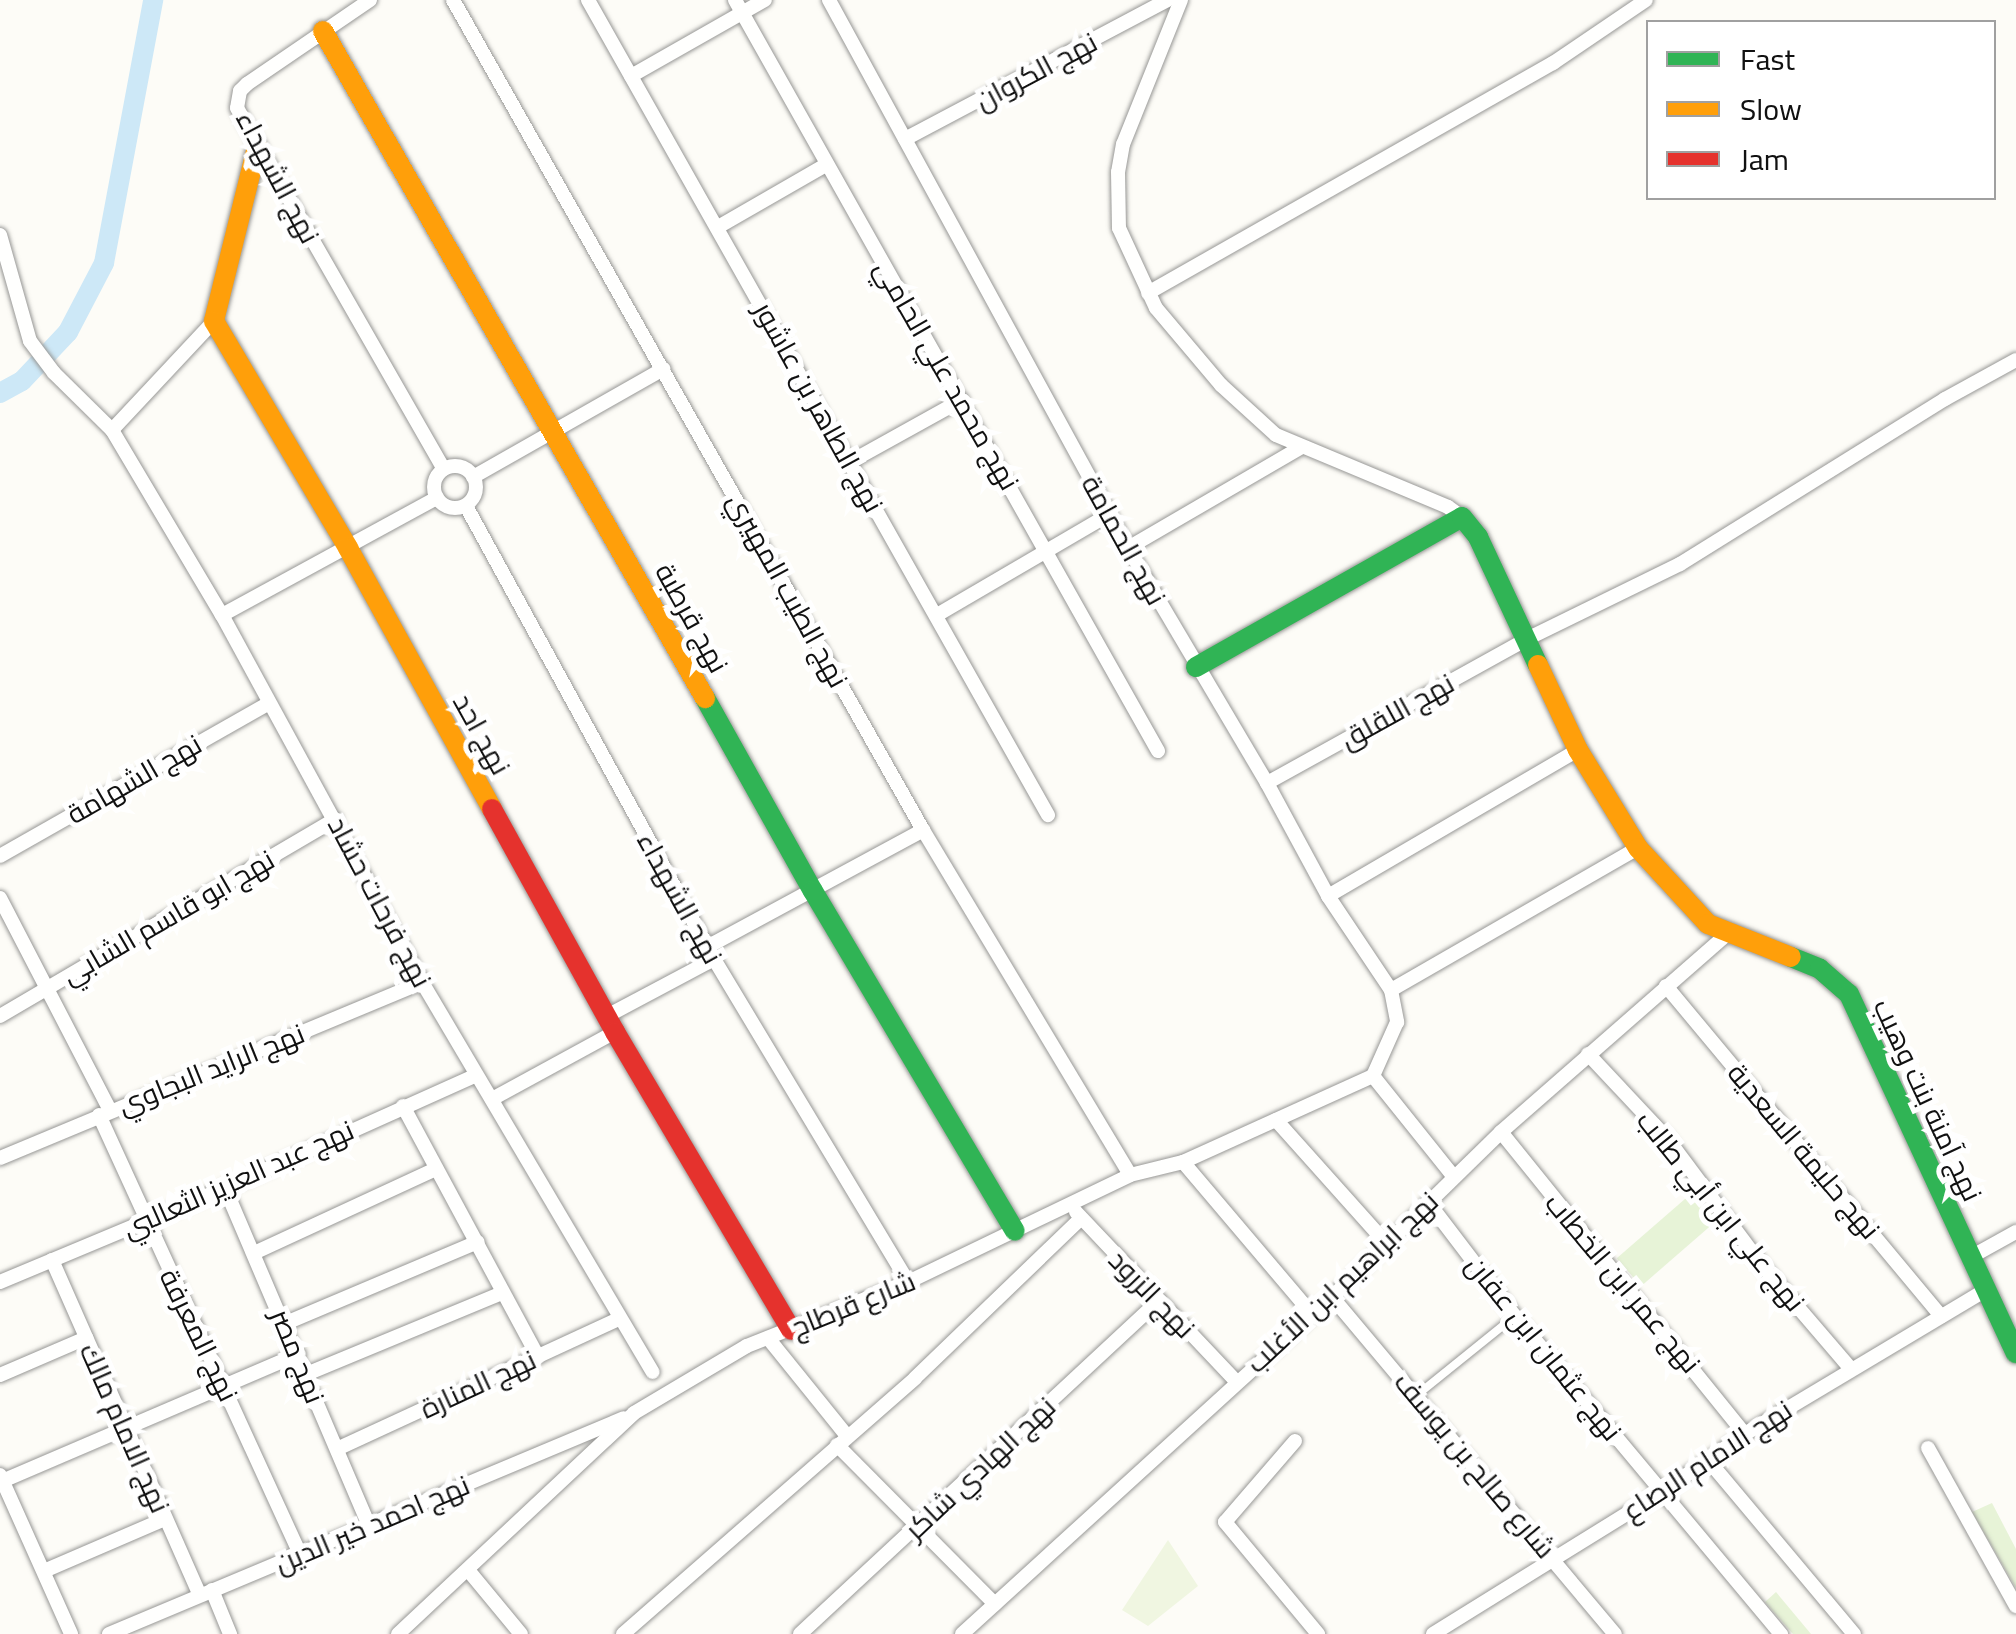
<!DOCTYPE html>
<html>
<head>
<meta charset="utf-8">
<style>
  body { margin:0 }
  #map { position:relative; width:2016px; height:1634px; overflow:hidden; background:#fdfcf7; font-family:Georgia,Cairo,serif }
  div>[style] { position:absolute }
  .green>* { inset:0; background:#e7f3d7; transform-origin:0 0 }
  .pitch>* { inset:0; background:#f0f6e1 }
  .canal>* { height:20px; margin:-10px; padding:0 10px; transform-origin:10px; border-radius:10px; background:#cde8f7 }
  .roads { filter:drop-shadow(0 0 2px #979795) drop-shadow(0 0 2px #979795) }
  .lane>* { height:8px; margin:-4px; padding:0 4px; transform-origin:4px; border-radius:4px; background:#fffffe }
  .street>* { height:14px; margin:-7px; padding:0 7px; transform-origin:7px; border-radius:7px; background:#fffffe }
  .street>.ring { margin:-7px; padding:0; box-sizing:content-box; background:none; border:14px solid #fffffe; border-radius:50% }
  .fast>* { height:20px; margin:-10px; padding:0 10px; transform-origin:10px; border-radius:10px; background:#30b455 }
  .slow>* { height:20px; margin:-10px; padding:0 10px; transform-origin:10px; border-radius:10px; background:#ff9f0a }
  .jam>* { height:20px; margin:-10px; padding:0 10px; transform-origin:10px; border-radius:10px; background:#e5322d }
  span { translate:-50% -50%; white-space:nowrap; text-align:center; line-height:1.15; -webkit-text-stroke:10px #fff; paint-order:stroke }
  .street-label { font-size:28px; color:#111 }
  .legend { position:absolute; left:1646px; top:20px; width:350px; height:180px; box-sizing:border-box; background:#fff; border:2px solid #a0a0a0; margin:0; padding:12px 18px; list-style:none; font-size:30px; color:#111 }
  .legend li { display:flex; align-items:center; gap:20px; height:50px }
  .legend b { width:50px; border:2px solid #a0a0a0 }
</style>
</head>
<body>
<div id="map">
  <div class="green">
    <div style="left:1693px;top:1192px;width:37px;height:101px;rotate:49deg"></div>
    <div style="clip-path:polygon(1992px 1503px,2016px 1549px,2016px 1588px,1972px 1512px)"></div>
    <div style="clip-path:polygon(1776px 1592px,1811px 1634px,1793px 1634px,1765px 1602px)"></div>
  </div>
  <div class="pitch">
    <div style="clip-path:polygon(1168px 1540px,1198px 1586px,1148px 1626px,1122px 1610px)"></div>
  </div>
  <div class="canal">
    <div style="left:0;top:393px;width:25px;rotate:-29deg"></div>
    <div style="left:22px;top:381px;width:67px;rotate:-46.8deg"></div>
    <div style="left:68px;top:332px;width:78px;rotate:-62.4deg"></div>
    <div style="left:104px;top:263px;width:268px;rotate:-79.4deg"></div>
  </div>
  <div class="roads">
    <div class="lane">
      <div style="left:1417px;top:1395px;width:126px;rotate:-38.9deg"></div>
    </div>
    <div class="street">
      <div style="left:370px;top:0;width:149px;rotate:145.7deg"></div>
      <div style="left:247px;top:84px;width:10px;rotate:135deg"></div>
      <div style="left:240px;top:91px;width:17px;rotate:100deg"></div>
      <div style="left:237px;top:108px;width:416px;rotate:60.2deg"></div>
      <div style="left:453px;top:0;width:954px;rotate:60.48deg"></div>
      <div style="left:923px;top:830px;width:402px;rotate:59deg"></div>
      <div style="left:588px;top:0;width:936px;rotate:60.56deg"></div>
      <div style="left:735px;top:0;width:862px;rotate:60.61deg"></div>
      <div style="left:829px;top:0;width:624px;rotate:61.38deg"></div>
      <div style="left:1128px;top:548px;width:273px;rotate:59.4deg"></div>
      <div style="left:1267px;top:783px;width:128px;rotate:61.6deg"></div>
      <div style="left:1328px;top:896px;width:113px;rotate:56.2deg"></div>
      <div style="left:1391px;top:990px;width:33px;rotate:79deg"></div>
      <div style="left:1397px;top:1022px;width:59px;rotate:114deg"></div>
      <div style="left:1181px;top:0;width:155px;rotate:111.9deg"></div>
      <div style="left:1123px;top:144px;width:28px;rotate:100deg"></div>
      <div style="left:1118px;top:172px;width:56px;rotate:89deg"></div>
      <div style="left:1119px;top:228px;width:88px;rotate:65.2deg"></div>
      <div style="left:1156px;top:308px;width:101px;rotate:49.8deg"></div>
      <div style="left:1221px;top:385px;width:74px;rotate:42.3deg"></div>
      <div style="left:1276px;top:435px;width:186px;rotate:22.7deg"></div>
      <div style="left:1448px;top:507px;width:17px;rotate:36deg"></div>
      <div style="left:631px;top:76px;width:154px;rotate:-29.6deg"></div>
      <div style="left:905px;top:139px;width:297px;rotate:-27.9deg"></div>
      <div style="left:718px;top:227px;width:125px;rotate:-29.9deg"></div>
      <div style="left:0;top:235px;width:110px;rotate:74.2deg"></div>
      <div style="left:30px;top:341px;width:40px;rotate:53deg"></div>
      <div style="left:54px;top:373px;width:81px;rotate:44.5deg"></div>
      <div style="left:112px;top:430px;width:215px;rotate:59.3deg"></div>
      <div style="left:222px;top:615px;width:418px;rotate:61.4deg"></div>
      <div style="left:422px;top:982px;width:453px;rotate:59.4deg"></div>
      <div style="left:1148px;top:293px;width:466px;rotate:-29.6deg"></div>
      <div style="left:1553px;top:63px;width:112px;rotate:-34.1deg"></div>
      <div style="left:112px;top:430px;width:149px;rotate:-46.9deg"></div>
      <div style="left:850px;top:462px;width:128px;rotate:-29deg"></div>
      <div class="ring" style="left:434px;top:466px;width:28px;height:28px"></div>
      <div style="left:473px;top:477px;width:219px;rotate:-29.6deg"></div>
      <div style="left:466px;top:506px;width:516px;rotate:61.3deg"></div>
      <div style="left:714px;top:959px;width:377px;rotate:59deg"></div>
      <div style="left:1128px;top:548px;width:199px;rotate:-30.2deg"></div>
      <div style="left:222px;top:615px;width:245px;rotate:-28.6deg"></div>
      <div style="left:937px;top:615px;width:200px;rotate:-30.3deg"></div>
      <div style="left:1267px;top:783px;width:297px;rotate:-29deg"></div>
      <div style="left:1527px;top:639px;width:170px;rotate:-26.1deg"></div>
      <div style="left:1680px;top:564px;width:312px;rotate:-31.9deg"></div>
      <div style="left:1945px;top:399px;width:81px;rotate:-28.8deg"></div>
      <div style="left:0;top:856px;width:309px;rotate:-29.6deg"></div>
      <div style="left:1328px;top:896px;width:290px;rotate:-30.3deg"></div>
      <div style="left:0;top:898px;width:239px;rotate:62.6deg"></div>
      <div style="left:707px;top:947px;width:246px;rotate:-28.4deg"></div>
      <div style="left:1666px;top:986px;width:430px;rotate:50.2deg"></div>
      <div style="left:1391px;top:990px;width:285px;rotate:-29.9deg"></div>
      <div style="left:0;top:1016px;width:389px;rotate:-30.4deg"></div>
      <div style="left:607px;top:1016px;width:121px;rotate:-28deg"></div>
      <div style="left:1588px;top:1054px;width:115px;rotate:46.8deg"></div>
      <div style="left:1667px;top:1138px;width:157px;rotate:53.3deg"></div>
      <div style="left:1761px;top:1264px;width:138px;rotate:49.4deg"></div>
      <div style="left:1373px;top:1076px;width:129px;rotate:51.3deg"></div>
      <div style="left:492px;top:1099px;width:140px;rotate:-28.6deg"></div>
      <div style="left:403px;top:1106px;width:285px;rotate:61.7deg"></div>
      <div style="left:99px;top:1115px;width:483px;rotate:65.4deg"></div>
      <div style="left:1276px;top:1120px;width:165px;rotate:48.2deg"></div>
      <div style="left:1501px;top:1132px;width:388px;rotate:51.1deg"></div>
      <div style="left:0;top:1158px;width:457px;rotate:-22.6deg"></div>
      <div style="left:1183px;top:1162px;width:198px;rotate:49.7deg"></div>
      <div style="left:225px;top:1188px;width:367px;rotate:66.9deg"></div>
      <div style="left:1428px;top:1202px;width:143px;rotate:52.7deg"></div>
      <div style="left:1515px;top:1316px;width:415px;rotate:50.1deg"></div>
      <div style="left:1076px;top:1212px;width:234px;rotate:46.6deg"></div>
      <div style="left:254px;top:1253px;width:200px;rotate:-24.8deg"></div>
      <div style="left:1969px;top:1258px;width:54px;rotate:-29deg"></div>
      <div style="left:52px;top:1260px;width:366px;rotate:66.2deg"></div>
      <div style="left:0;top:1282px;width:244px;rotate:-22.7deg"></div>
      <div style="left:225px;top:1188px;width:275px;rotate:-24.2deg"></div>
      <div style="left:1332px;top:1297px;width:440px;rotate:50deg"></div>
      <div style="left:286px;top:1323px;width:208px;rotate:-22.9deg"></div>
      <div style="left:768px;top:1338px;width:126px;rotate:51.1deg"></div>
      <div style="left:0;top:1375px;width:94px;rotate:-23.3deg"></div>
      <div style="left:304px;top:1375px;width:214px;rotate:-22.5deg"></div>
      <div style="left:1295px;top:1441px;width:107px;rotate:130.8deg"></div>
      <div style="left:1225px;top:1522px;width:146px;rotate:50.3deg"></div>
      <div style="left:837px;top:1445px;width:224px;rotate:45.2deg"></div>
      <div style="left:1928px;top:1448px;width:181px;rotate:60.9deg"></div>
      <div style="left:337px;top:1449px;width:310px;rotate:-24.8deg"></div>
      <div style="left:1708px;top:1460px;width:227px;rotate:50deg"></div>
      <div style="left:0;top:1475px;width:174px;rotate:65.9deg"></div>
      <div style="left:0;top:1482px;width:325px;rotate:-23.2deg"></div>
      <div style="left:468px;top:1570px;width:83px;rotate:50.4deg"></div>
      <div style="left:44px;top:1571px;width:132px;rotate:-23.3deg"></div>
      <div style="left:212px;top:1590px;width:48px;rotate:67.8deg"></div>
      <div style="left:109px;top:1634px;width:558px;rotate:-22.75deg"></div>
      <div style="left:398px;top:1634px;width:323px;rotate:-43.1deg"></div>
      <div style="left:634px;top:1413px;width:131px;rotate:-30.7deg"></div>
      <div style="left:747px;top:1346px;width:173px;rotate:-21.7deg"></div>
      <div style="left:908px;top:1282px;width:246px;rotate:-25.7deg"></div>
      <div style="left:1130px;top:1175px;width:55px;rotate:-13.8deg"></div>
      <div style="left:1183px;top:1162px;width:209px;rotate:-24.4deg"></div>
      <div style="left:623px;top:1634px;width:388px;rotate:-41.2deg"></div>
      <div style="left:915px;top:1378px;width:229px;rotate:-43.9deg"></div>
      <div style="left:800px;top:1634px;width:489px;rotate:-42.9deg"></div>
      <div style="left:962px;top:1634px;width:500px;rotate:-42.33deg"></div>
      <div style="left:1332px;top:1297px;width:236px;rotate:-44.3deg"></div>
      <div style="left:1501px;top:1132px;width:299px;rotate:-41.2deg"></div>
      <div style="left:1433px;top:1634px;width:269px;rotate:-31.8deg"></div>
      <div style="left:1662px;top:1492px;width:101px;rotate:-34.9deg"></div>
      <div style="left:1745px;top:1434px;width:279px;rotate:-30.9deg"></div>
    </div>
    <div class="fast">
      <div style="left:1196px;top:667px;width:305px;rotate:-29.4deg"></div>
      <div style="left:1462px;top:517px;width:26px;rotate:51deg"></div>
      <div style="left:1478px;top:537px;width:141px;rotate:64.9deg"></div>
      <div style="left:705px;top:698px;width:221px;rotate:60.8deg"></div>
      <div style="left:813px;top:891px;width:395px;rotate:59.3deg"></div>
      <div style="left:1791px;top:957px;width:31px;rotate:22deg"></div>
      <div style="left:1820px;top:969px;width:38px;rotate:41deg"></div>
      <div style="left:1849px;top:994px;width:396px;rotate:65.1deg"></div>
    </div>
    <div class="slow">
      <div style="left:323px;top:31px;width:769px;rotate:60.2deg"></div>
      <div style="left:257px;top:147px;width:179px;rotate:103.9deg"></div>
      <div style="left:214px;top:321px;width:264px;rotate:59.4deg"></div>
      <div style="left:348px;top:548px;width:298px;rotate:61.1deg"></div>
      <div style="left:1538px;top:665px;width:94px;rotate:64.8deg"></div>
      <div style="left:1578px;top:750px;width:115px;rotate:58.5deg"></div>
      <div style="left:1638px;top:848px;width:103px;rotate:47.4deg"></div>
      <div style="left:1708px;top:924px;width:89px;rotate:21.7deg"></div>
    </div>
    <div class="jam">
      <div style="left:492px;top:809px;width:255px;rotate:61.1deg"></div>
      <div style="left:615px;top:1032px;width:346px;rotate:59.4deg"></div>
    </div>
  </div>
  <div class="street-label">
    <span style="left:1036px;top:71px;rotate:-28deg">نهج الكروان</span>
    <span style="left:278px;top:177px;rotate:62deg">نهج الشهداء</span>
    <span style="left:947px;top:375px;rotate:60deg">نهج محمد علي الحامي</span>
    <span style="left:819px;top:407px;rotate:61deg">نهج الطاهر بن عاشور</span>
    <span style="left:1124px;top:540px;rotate:61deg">نهج الحمامة</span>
    <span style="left:788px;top:590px;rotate:61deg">نهج الطيب المهيري</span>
    <span style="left:692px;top:618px;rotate:61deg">نهج قرطبة</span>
    <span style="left:1397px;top:711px;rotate:-29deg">نهج اللقلق</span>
    <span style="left:482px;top:734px;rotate:61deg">نهج احد</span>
    <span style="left:134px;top:779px;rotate:-30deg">نهج الشهامة</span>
    <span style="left:680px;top:898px;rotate:61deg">نهج الشهداء</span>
    <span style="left:380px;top:902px;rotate:62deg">نهج فرحات حشاد</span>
    <span style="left:168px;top:917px;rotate:-30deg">نهج ابو قاسم الشابي</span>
    <span style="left:211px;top:1069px;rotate:-22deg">نهج الرايد البجاوي</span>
    <span style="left:1928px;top:1100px;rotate:65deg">نهج آمنة بنت وهيب</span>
    <span style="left:1804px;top:1151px;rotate:50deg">نهج حليمة السعدية</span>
    <span style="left:238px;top:1179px;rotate:-24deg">نهج عبد العزيز الثعالبي</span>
    <span style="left:1721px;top:1211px;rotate:51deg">نهج علي ابن أبي طالب</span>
    <span style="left:1342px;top:1282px;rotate:-43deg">نهج ابراهيم ابن الأغلب</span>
    <span style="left:1623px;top:1283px;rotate:50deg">نهج عمر ابن الخطاب</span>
    <span style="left:1152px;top:1294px;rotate:46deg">نهج الزرود</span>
    <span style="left:853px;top:1304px;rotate:-22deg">شارع قرطاج</span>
    <span style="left:199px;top:1335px;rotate:64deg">نهج المعرفة</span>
    <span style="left:1544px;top:1348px;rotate:51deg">نهج عثمان ابن عفان</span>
    <span style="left:298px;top:1356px;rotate:68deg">نهج مصر</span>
    <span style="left:478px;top:1384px;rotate:-25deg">نهج المنارة</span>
    <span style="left:125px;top:1428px;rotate:66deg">نهج الامام مالك</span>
    <span style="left:1707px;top:1460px;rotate:-33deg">نهج الامام الرصاع</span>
    <span style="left:1475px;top:1465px;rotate:50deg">شارع صالح بن يوسف</span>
    <span style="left:980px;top:1468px;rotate:-43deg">نهج الهادي شاكر</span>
    <span style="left:372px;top:1524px;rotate:-23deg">نهج احمد خير الدين</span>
  </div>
  <ul class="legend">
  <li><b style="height:12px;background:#30b455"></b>Fast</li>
  <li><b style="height:12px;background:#ff9f0a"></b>Slow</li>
  <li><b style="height:12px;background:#e5322d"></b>Jam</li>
  </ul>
</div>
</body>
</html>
